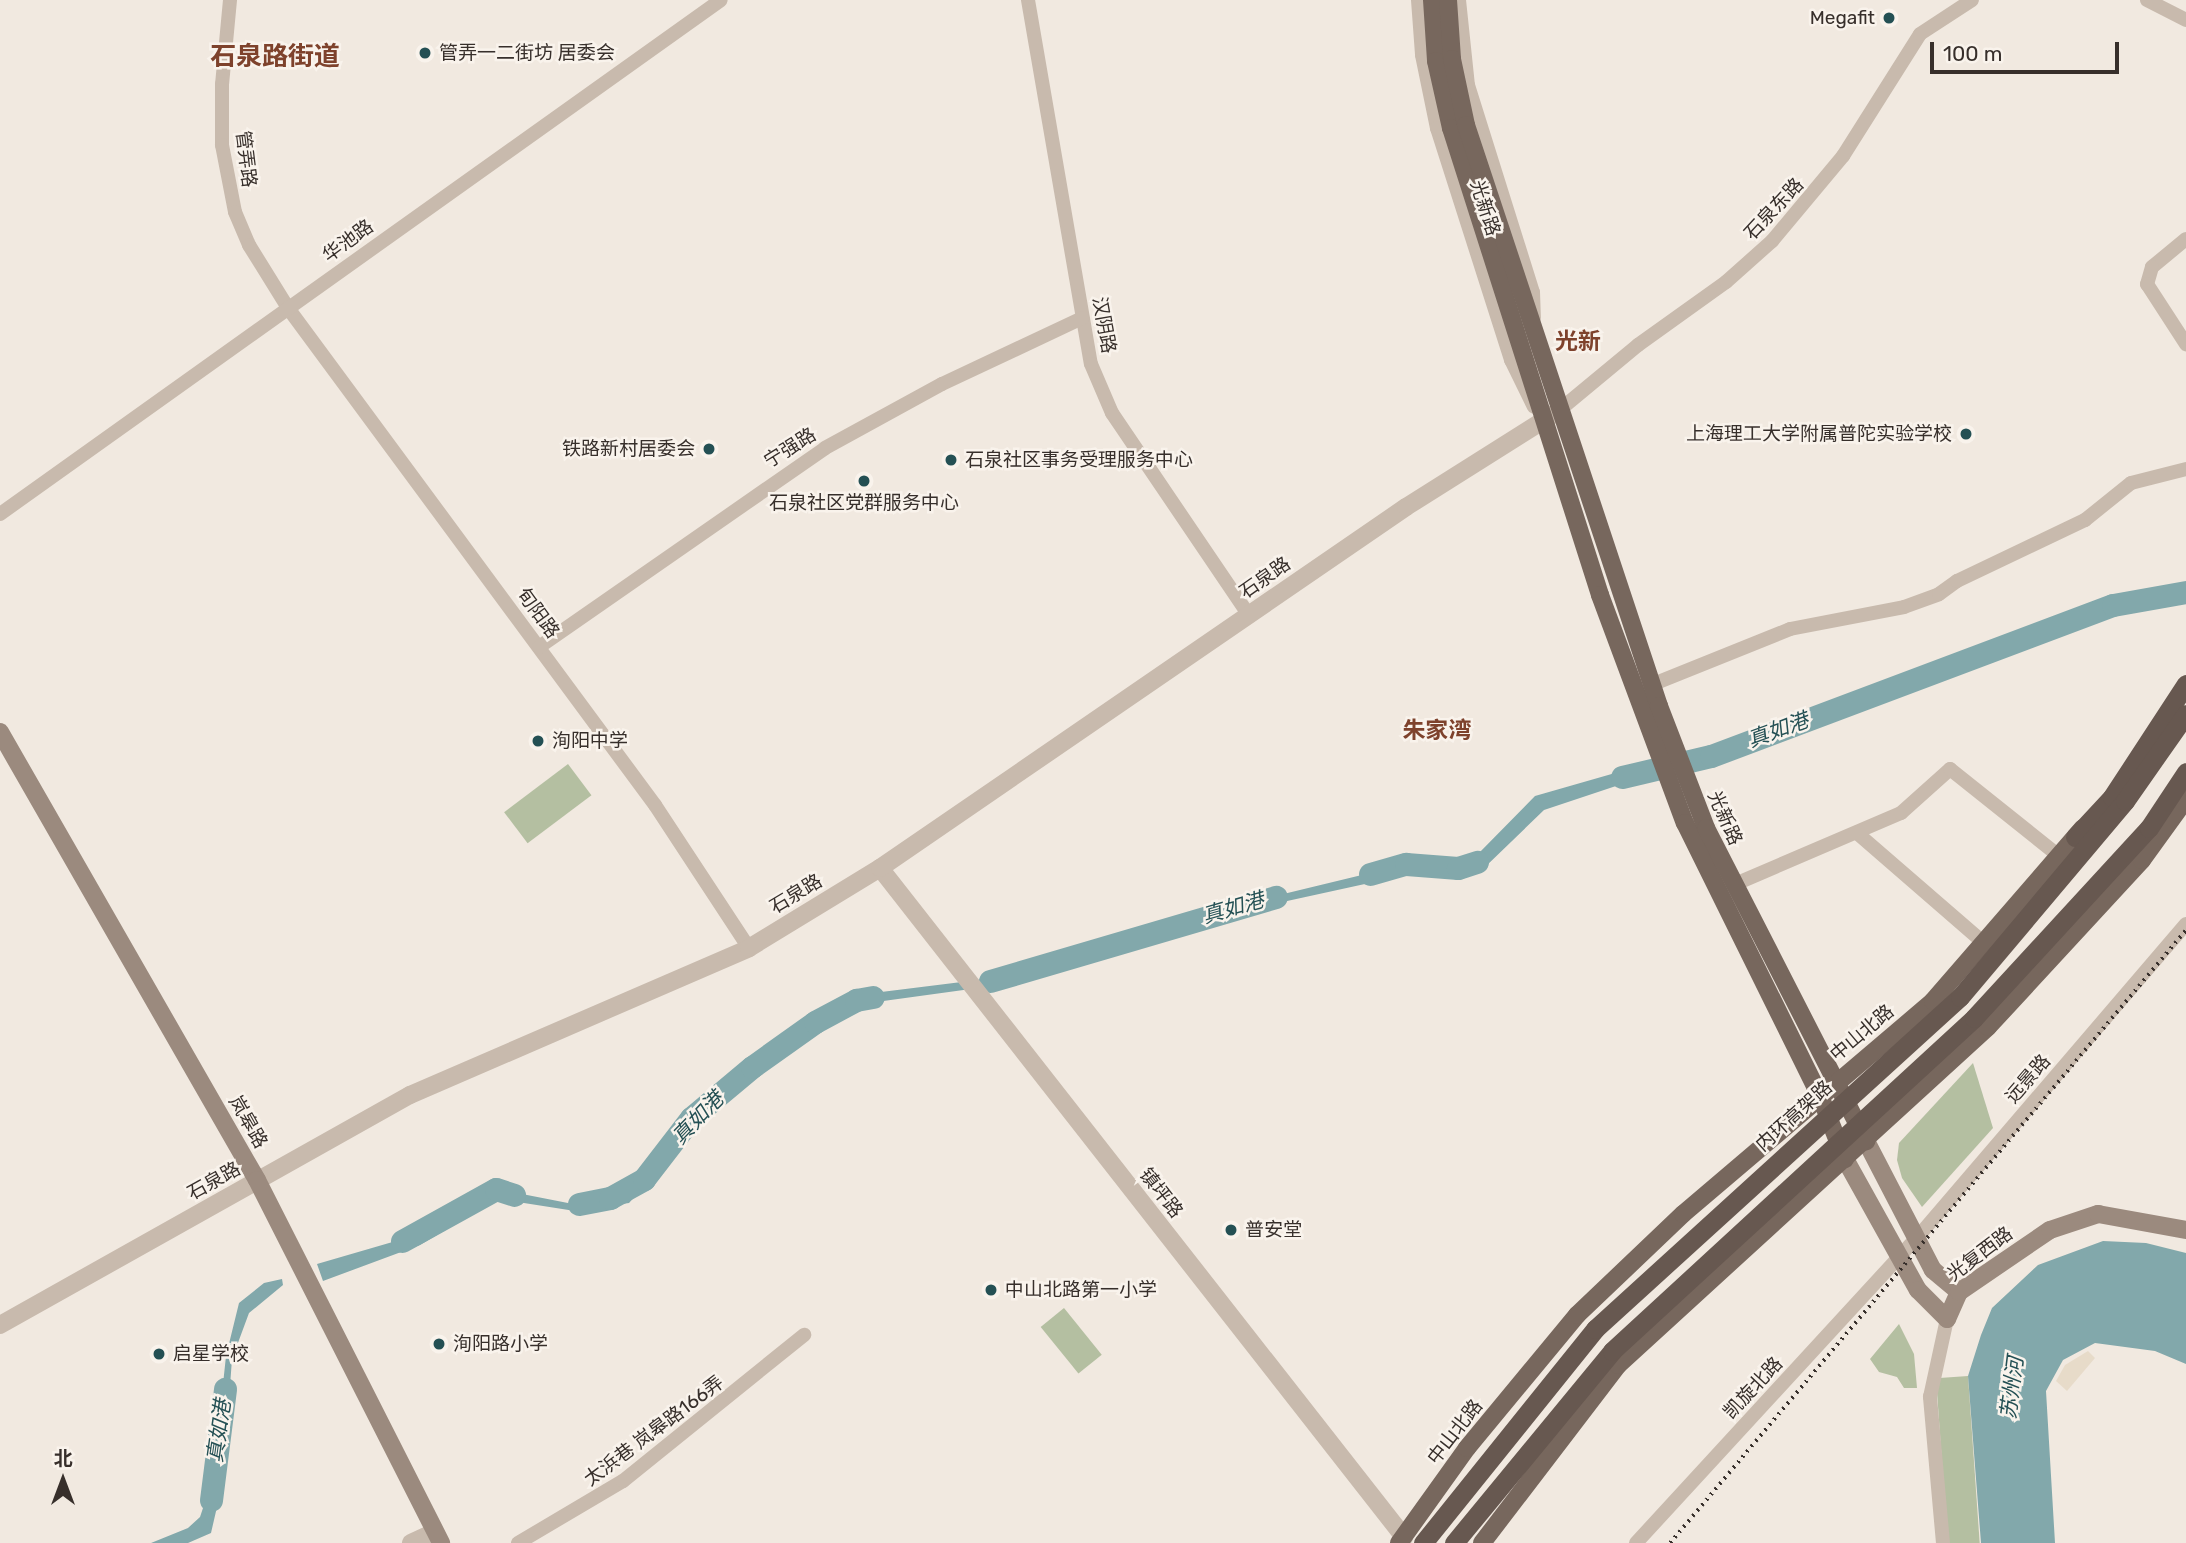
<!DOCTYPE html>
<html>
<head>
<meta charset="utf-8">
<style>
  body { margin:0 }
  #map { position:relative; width:2186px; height:1543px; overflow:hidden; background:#f1e9e0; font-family:Rubik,"Noto Sans SC",sans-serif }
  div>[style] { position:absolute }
  .green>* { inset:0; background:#b4bfa1; transform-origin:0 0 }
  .plaza>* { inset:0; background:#e7dbc9 }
  .water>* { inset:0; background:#82a8ab }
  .river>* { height:23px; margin:-11.5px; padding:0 11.5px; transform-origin:11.5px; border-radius:11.5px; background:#82a8ab }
  .minor>* { height:14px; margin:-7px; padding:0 7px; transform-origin:7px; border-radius:7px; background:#c8baad }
  .tertiary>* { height:18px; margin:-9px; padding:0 9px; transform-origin:9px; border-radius:9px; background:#c8baad }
  .secondary>* { height:18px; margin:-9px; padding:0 9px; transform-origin:9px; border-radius:9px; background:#9b8a7e }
  .primary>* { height:18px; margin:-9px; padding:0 9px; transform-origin:9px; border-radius:9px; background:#77675d }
  .trunk>* { height:19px; margin:-9.5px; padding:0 9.5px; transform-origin:9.5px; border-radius:9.5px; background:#675850 }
  .rail>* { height:3.5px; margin-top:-1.75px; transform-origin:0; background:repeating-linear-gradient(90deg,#372f2b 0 2px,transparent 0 7px) }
  .dots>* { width:19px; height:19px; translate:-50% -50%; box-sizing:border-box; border:4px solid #f9f3ec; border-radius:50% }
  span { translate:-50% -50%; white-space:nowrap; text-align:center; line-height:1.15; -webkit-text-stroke:5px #f9f3ec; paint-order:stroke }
  .poi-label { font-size:19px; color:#372f2b }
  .right { translate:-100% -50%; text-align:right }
  .left { translate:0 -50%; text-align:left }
  .street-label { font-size:19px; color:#372f2b }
  .water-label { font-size:21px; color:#245054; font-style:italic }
  .quarter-label { font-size:23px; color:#7e422c; font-weight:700 }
  .district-label { font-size:26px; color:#7e422c; font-weight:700 }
  .north { position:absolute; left:28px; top:1445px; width:70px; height:70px; -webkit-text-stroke:5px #f9f3ec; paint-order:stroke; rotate:0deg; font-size:19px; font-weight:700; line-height:28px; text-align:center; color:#372f2b }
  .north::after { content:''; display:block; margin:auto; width:24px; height:32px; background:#372f2b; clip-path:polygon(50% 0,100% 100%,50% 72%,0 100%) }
  .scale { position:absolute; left:1930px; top:42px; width:189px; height:32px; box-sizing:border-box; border:4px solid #372f2b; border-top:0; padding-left:9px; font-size:21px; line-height:24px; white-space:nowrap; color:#372f2b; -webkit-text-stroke:5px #f9f3ec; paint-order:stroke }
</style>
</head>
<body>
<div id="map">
  <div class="green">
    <div style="left:568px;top:764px;width:39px;height:80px;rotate:53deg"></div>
    <div style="clip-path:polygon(1973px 1063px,1993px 1128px,1922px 1207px,1902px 1178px,1897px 1160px,1899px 1143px)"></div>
    <div style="left:1064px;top:1308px;width:60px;height:30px;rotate:51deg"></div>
    <div style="clip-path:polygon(1899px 1324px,1914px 1354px,1917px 1388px,1904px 1388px,1897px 1377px,1879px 1372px,1870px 1359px)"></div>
    <div style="left:1968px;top:1376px;width:168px;height:32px;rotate:86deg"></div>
  </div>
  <div class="plaza">
    <div style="clip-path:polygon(2088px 1351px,2095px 1358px,2067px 1391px,2056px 1381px,2065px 1365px)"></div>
  </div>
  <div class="water">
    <div style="clip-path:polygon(1650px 763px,1655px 773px,1544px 810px,1484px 868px,1459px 877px,1406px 875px,1246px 910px,1021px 982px,847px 1006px,815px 1022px,752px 1067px,629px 1203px,575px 1211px,498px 1199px,420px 1245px,323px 1281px,317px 1264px,420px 1234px,496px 1189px,573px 1204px,625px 1196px,748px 1063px,813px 1018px,857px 995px,1018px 975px,1246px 903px,1399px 866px,1450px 868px,1478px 854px,1535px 796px)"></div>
    <div style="clip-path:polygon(2103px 1241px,2146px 1243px,2186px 1253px,2186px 1364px,2155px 1351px,2095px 1343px,2063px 1360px,2046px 1391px,2055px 1543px,1981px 1543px,1968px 1376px,1981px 1335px,1992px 1308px,2038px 1265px)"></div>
    <div style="clip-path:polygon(282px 1279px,283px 1285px,249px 1313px,232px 1359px,223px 1481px,211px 1533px,188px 1543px,151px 1543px,188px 1528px,200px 1517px,213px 1478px,226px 1356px,239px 1303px,264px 1283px)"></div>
  </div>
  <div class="river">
    <div style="left:1622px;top:777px;width:91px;rotate:-13.3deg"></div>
    <div style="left:1711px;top:756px;width:429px;rotate:-20.6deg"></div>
    <div style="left:2113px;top:605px;width:74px;rotate:-10.1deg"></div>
    <div style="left:1370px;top:874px;width:37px;rotate:-16deg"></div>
    <div style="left:1406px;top:864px;width:52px;rotate:4.4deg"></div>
    <div style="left:1458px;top:868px;width:20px;rotate:-18deg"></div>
    <div style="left:990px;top:981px;width:298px;rotate:-16.4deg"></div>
    <div style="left:579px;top:1204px;width:32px;rotate:-11deg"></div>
    <div style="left:610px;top:1198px;width:39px;rotate:-29deg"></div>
    <div style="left:644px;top:1179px;width:77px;rotate:-52.4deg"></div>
    <div style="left:691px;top:1118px;width:80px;rotate:-39.9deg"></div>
    <div style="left:752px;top:1067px;width:77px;rotate:-35.5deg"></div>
    <div style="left:815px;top:1022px;width:47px;rotate:-28.2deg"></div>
    <div style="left:856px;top:1000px;width:17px;rotate:-10deg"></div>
    <div style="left:402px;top:1241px;width:107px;rotate:-29deg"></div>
    <div style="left:496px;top:1189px;width:19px;rotate:18deg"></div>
    <div style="left:211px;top:1500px;width:112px;rotate:-82.8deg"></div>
  </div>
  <div class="minor">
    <div style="left:230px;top:0;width:84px;rotate:95.4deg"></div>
    <div style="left:222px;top:84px;width:61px;rotate:90deg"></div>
    <div style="left:222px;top:145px;width:68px;rotate:79deg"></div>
    <div style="left:235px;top:212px;width:36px;rotate:67deg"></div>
    <div style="left:249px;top:245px;width:74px;rotate:58.2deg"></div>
    <div style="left:288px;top:308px;width:618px;rotate:53.56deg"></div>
    <div style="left:655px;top:805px;width:171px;rotate:56.7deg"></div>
    <div style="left:1028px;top:0;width:369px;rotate:80.2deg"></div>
    <div style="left:1091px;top:364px;width:53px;rotate:66.8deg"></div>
    <div style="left:1112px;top:413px;width:244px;rotate:55.9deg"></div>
    <div style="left:1418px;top:0;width:55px;rotate:85.8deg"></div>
    <div style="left:1422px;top:55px;width:75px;rotate:78.4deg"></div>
    <div style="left:1437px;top:128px;width:244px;rotate:72.3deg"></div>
    <div style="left:1511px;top:360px;width:52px;rotate:63.9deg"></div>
    <div style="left:1459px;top:0;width:85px;rotate:84deg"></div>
    <div style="left:1468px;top:85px;width:217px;rotate:72.6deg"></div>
    <div style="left:1533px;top:292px;width:26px;rotate:88deg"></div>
    <div style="left:2147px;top:0;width:44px;rotate:27.1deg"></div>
    <div style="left:2186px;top:239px;width:44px;rotate:140.5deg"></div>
    <div style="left:2152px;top:267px;width:18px;rotate:106deg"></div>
    <div style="left:2147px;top:284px;width:72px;rotate:57deg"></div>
    <div style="left:1562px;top:408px;width:99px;rotate:-39.7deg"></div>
    <div style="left:1638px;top:345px;width:108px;rotate:-35.6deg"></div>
    <div style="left:1726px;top:282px;width:62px;rotate:-41.7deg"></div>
    <div style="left:1772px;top:241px;width:111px;rotate:-50.1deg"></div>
    <div style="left:1843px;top:156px;width:144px;rotate:-57.7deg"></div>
    <div style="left:1920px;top:34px;width:62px;rotate:-33.2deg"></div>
    <div style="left:0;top:514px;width:885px;rotate:-35.49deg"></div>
    <div style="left:539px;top:647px;width:348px;rotate:-34.8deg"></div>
    <div style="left:825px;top:448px;width:133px;rotate:-28.7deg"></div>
    <div style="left:942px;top:384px;width:155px;rotate:-25.2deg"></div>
    <div style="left:1651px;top:685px;width:150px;rotate:-21.9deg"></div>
    <div style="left:1790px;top:629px;width:116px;rotate:-10.9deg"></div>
    <div style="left:1904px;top:607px;width:37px;rotate:-20deg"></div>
    <div style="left:1939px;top:594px;width:22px;rotate:-36deg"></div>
    <div style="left:1957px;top:581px;width:142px;rotate:-25.5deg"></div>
    <div style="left:2085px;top:520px;width:59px;rotate:-38.8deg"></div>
    <div style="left:2131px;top:483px;width:57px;rotate:-14.3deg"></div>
    <div style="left:1857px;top:833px;width:167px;rotate:40.9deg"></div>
    <div style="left:1733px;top:885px;width:183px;rotate:-23.2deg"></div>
    <div style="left:1901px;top:813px;width:66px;rotate:-41.9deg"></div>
    <div style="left:1950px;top:769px;width:139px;rotate:38.6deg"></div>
    <div style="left:518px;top:1543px;width:122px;rotate:-30.6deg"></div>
    <div style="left:623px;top:1481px;width:233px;rotate:-38.9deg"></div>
    <div style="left:1636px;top:1543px;width:413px;rotate:-47.4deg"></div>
    <div style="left:1916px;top:1239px;width:415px;rotate:-49.4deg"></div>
    <div style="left:1943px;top:1543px;width:147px;rotate:-95.1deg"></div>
    <div style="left:1930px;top:1397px;width:80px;rotate:-77.7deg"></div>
  </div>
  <div class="tertiary">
    <div style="left:880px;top:868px;width:850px;rotate:51.93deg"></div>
    <div style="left:0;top:1325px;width:470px;rotate:-29.3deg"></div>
    <div style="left:410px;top:1095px;width:369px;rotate:-23.4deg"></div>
    <div style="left:749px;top:948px;width:153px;rotate:-31.4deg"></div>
    <div style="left:880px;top:868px;width:638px;rotate:-34.46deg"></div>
    <div style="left:1406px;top:507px;width:178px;rotate:-32.2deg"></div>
    <div style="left:411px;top:1543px;width:26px;rotate:-25deg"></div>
  </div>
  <div class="secondary">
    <div style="left:0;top:732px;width:516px;rotate:60.16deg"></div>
    <div style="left:257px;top:1180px;width:407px;rotate:63.1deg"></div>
    <div style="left:1866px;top:1141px;width:145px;rotate:62.6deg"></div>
    <div style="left:1933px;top:1270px;width:34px;rotate:40deg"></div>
    <div style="left:1845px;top:1159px;width:150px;rotate:60.9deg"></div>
    <div style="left:1918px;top:1290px;width:41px;rotate:45deg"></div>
    <div style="left:1947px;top:1319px;width:30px;rotate:-66deg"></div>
    <div style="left:1959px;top:1292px;width:110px;rotate:-34.3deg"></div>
    <div style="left:2050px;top:1230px;width:51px;rotate:-18.4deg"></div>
    <div style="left:2098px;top:1214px;width:89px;rotate:10.3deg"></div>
  </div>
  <div class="primary">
    <div style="left:1432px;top:0;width:61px;rotate:86.2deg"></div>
    <div style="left:1436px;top:61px;width:69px;rotate:77.4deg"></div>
    <div style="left:1451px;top:128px;width:490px;rotate:72.3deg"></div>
    <div style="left:1600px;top:595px;width:243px;rotate:69.6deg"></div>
    <div style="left:1685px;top:823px;width:305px;rotate:63.7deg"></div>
    <div style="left:1820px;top:1096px;width:68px;rotate:68.4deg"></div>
    <div style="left:1448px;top:0;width:59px;rotate:86.1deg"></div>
    <div style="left:1452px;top:59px;width:67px;rotate:78deg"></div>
    <div style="left:1466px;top:125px;width:612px;rotate:71.62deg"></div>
    <div style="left:1659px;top:706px;width:131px;rotate:68.9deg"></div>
    <div style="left:1706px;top:828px;width:352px;rotate:62.9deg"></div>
    <div style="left:1399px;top:1543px;width:117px;rotate:-54.4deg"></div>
    <div style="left:1467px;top:1448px;width:173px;rotate:-50.4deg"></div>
    <div style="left:1577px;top:1315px;width:146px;rotate:-43.6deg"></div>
    <div style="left:1683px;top:1214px;width:328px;rotate:-40.4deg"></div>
    <div style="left:1933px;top:1001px;width:229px;rotate:-49.1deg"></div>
    <div style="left:1482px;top:1543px;width:224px;rotate:-52.6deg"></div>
    <div style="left:1618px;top:1365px;width:501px;rotate:-42.41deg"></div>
    <div style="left:1988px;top:1027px;width:227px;rotate:-47.3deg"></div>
    <div style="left:2142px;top:860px;width:75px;rotate:-54.2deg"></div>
  </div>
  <div class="trunk">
    <div style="left:2075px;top:837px;width:54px;rotate:-47.2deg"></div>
    <div style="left:2112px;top:797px;width:135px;rotate:-56.8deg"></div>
    <div style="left:1423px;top:1543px;width:275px;rotate:-51.2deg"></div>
    <div style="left:1595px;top:1329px;width:493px;rotate:-42.3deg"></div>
    <div style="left:1960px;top:997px;width:256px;rotate:-49.9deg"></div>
    <div style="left:2125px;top:801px;width:106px;rotate:-55deg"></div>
    <div style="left:1454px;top:1543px;width:249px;rotate:-50.5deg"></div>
    <div style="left:1612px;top:1351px;width:492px;rotate:-42.6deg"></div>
    <div style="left:1974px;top:1018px;width:258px;rotate:-47.4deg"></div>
    <div style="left:2149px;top:828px;width:67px;rotate:-56.5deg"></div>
  </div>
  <div class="rail">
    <div style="left:1670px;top:1543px;width:801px;rotate:-49.91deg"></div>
  </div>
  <div class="dots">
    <div style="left:1889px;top:18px;background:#245054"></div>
    <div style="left:425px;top:53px;background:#245054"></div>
    <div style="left:1966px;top:434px;background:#245054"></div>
    <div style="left:709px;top:449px;background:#245054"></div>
    <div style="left:951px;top:460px;background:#245054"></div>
    <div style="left:864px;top:481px;background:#245054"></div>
    <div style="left:538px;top:741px;background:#245054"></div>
    <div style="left:1231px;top:1230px;background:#245054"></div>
    <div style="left:991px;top:1290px;background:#245054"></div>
    <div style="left:439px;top:1344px;background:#245054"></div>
    <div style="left:159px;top:1354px;background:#245054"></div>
  </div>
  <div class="poi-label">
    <span class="right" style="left:1875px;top:18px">Megafit</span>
    <span class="left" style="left:439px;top:53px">管弄一二街坊 居委会</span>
    <span class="right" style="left:1952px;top:434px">上海理工大学附属普陀实验学校</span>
    <span class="right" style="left:695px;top:449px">铁路新村居委会</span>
    <span class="left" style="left:965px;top:460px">石泉社区事务受理服务中心</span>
    <span style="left:864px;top:503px">石泉社区党群服务中心</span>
    <span class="left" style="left:552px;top:741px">洵阳中学</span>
    <span class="left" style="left:1245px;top:1230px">普安堂</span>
    <span class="left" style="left:1005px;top:1290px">中山北路第一小学</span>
    <span class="left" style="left:453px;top:1344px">洵阳路小学</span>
    <span class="left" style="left:173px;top:1354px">启星学校</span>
  </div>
  <div class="street-label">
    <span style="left:246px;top:159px;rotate:83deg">管弄路</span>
    <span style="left:1485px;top:208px;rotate:72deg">光新路</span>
    <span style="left:1774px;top:209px;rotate:-47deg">石泉东路</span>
    <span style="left:348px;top:241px;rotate:-36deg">华池路</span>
    <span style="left:1104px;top:325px;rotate:80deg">汉阴路</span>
    <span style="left:790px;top:448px;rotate:-32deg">宁强路</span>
    <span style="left:1265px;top:578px;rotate:-35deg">石泉路</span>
    <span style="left:538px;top:613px;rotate:54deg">旬阳路</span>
    <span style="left:1725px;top:818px;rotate:66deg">光新路</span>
    <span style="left:796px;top:894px;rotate:-31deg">石泉路</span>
    <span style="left:1862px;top:1033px;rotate:-40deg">中山北路</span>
    <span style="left:2028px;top:1079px;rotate:-49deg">远景路</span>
    <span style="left:1794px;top:1116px;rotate:-42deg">内环高架路</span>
    <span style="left:248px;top:1122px;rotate:60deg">岚皋路</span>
    <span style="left:214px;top:1181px;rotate:-29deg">石泉路</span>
    <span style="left:1161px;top:1193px;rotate:52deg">镇坪路</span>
    <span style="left:1980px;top:1254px;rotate:-37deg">光复西路</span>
    <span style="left:1753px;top:1388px;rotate:-47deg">凯旋北路</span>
    <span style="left:654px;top:1431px;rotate:-37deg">太浜巷 岚皋路166弄</span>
    <span style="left:1455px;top:1432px;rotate:-52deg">中山北路</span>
  </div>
  <div class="water-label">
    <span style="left:1778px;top:730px;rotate:-20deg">真如港</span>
    <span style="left:1233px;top:908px;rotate:-16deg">真如港</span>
    <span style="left:698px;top:1118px;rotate:-46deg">真如港</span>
    <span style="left:2012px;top:1388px;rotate:-83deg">苏州河</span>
    <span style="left:219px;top:1431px;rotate:-82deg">真如港</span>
  </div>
  <div class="quarter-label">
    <span style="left:1578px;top:341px">光新</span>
    <span style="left:1437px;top:730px">朱家湾</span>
  </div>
  <div class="district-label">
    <span style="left:275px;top:57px">石泉路街道</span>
  </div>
  <div class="north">北</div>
  <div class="scale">100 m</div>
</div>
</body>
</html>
